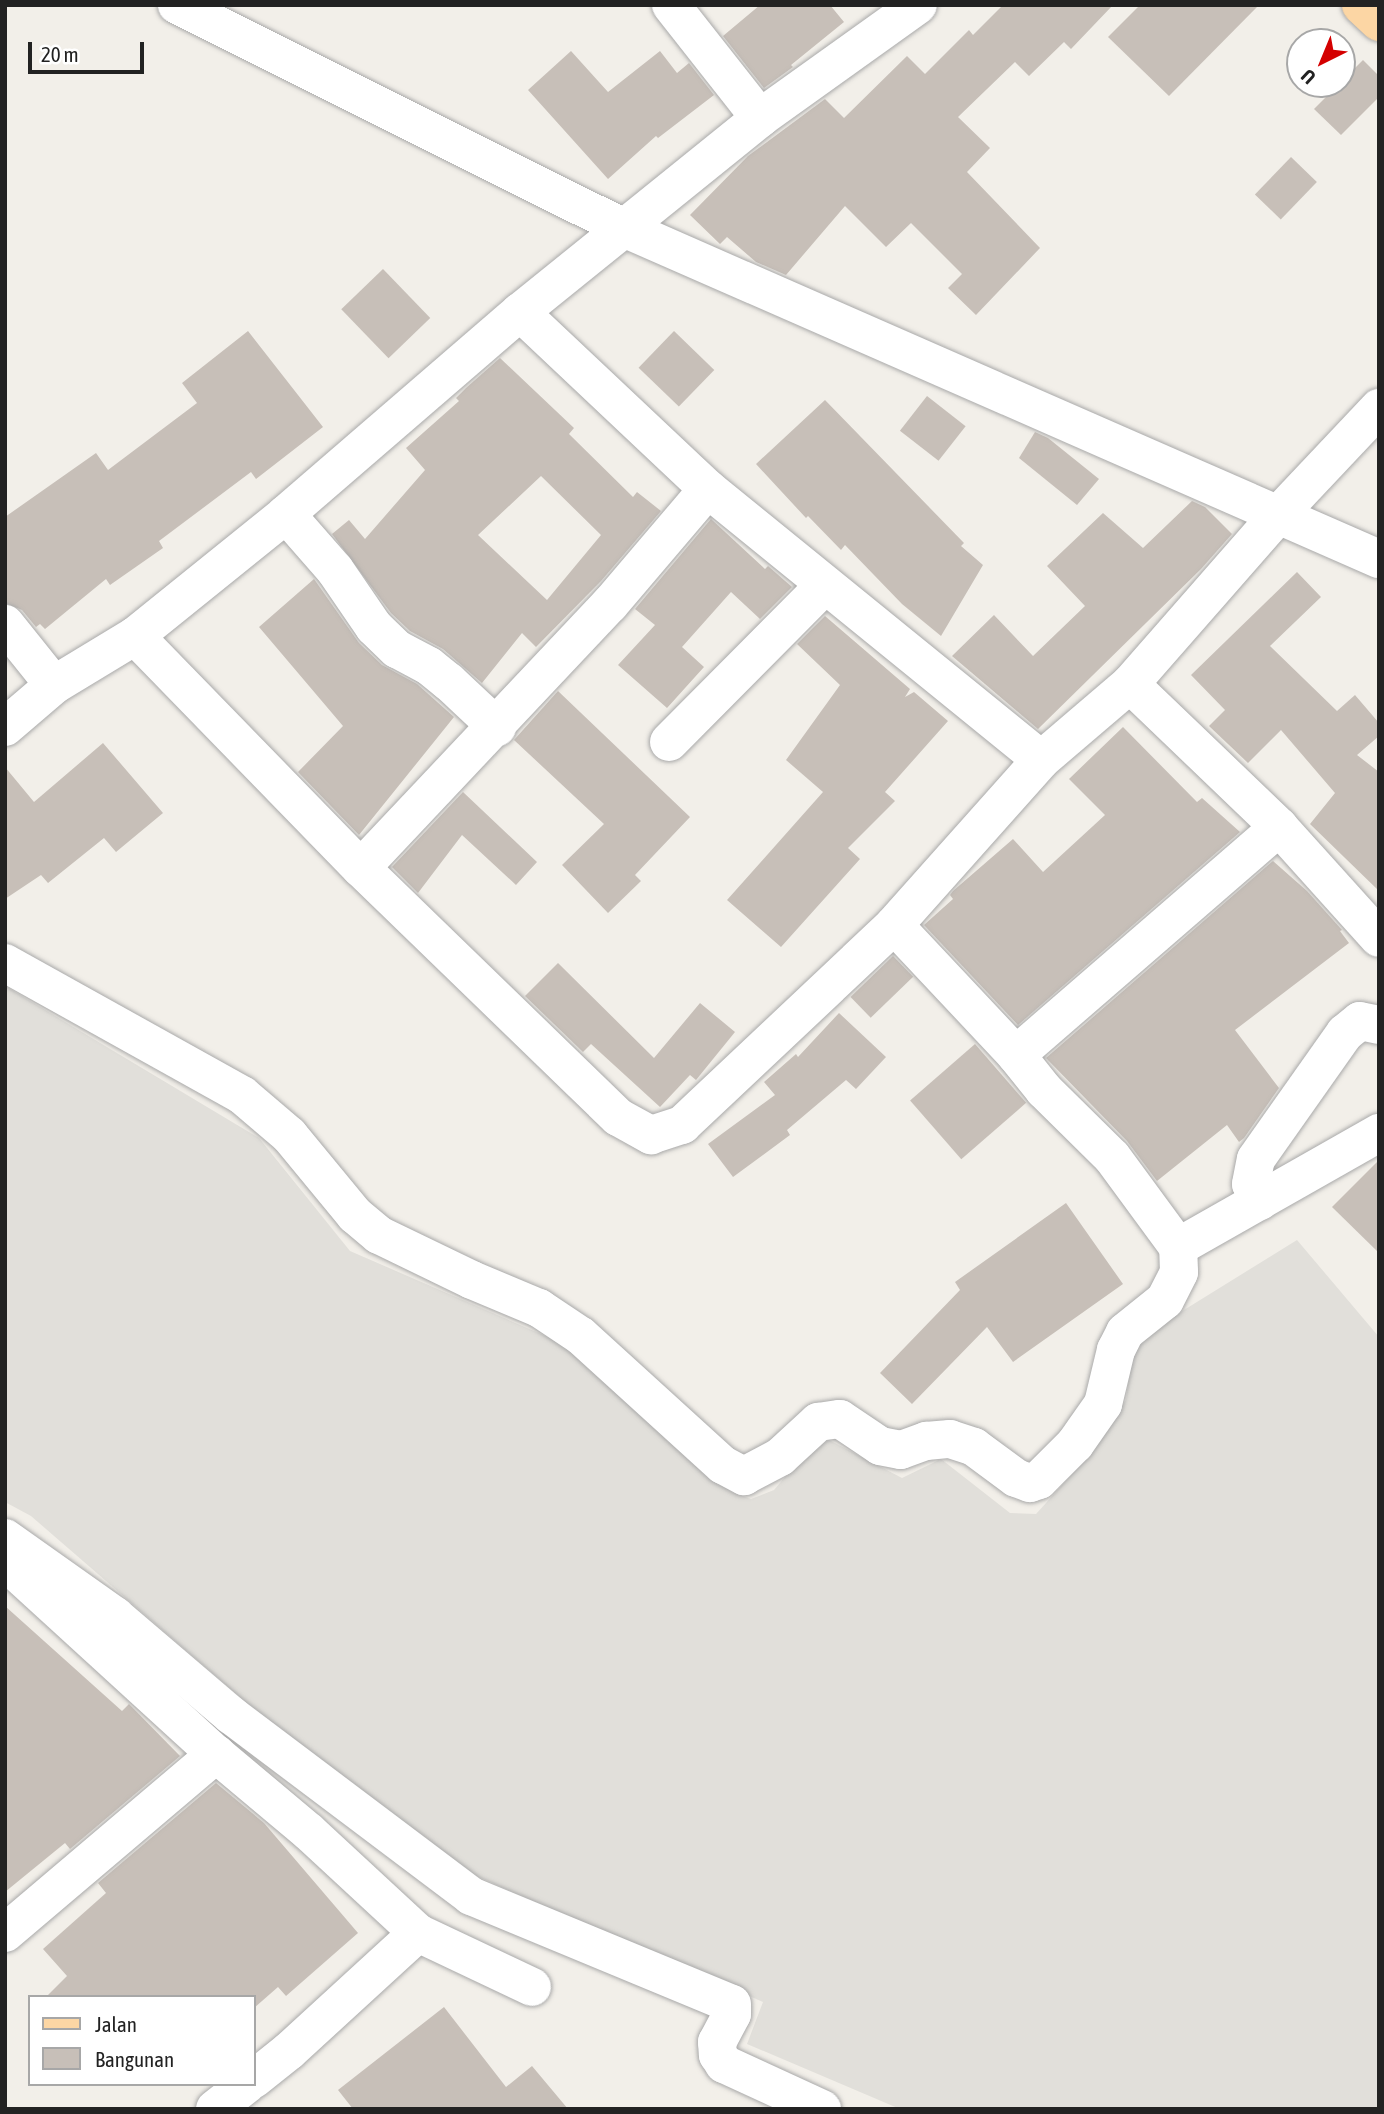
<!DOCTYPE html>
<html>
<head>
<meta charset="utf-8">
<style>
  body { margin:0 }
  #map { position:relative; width:1384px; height:2114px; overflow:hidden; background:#f2efe9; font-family:"Asap Condensed",sans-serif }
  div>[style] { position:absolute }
  .airport>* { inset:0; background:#e1dfda }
  .building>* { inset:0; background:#c7bfb8; transform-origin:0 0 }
  .roads { filter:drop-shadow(0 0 2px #a9a9a9) drop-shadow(0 0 2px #a9a9a9) }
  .minor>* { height:38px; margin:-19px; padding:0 19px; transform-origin:19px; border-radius:19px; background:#fff }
  .major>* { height:38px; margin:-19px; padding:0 19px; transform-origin:19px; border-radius:19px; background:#fcd6a4 }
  span { translate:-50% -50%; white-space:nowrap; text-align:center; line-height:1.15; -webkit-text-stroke:7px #fff; paint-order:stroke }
  .frame { position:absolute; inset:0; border:7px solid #222; pointer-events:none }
  .legend { position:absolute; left:28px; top:1995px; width:228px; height:91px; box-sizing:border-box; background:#fff; border:2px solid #a7a7a7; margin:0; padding:9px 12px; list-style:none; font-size:21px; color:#222 }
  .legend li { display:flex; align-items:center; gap:14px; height:35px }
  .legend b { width:35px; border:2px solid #a7a7a7 }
  .north { position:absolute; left:1286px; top:28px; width:70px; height:70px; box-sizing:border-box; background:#fff; border:2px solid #a7a7a7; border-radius:50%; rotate:223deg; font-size:19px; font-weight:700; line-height:28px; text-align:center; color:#222 }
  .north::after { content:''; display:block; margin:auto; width:24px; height:32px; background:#d40000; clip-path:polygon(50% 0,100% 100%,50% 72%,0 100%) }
  .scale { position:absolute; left:28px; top:42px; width:116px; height:32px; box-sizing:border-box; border:4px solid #222; border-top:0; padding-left:9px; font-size:21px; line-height:24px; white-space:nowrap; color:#222; -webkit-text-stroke:5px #fff; paint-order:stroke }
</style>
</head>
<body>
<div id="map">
  <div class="airport">
    <div style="clip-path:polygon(5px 986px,259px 1138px,350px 1251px,564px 1344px,732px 1492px,751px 1499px,774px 1490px,807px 1451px,829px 1440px,902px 1478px,941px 1459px,1010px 1513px,1036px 1514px,1085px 1460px,1126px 1400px,1132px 1354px,1142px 1336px,1297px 1240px,1379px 1337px,1379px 2109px,900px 2109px,747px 2044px,763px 2002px,465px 1871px,255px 1710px,31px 1516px,5px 1502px)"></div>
  </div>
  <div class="building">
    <div style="clip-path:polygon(760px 5px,830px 5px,844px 22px,791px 65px,793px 67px,764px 88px,723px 36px)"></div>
    <div style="clip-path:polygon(1003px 5px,1113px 5px,1071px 49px,1064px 42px,1029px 76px,1015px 62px,958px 117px,990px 148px,967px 172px,1040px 248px,976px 315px,948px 288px,962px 274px,911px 223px,886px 247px,845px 206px,786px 275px,756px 262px,727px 237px,720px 244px,690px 215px,748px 156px,825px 99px,844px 118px,907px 56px,925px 74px,969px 30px,973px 35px)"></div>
    <div style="clip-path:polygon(1140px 5px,1259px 5px,1169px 96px,1108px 37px)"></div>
    <div style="clip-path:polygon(571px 51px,608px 92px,660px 51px,677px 73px,689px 63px,714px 95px,658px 138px,656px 136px,608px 179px,528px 90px)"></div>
    <div style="clip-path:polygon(1363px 60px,1379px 76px,1379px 97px,1341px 135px,1314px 109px)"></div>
    <div style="left:1291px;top:157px;width:36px;height:52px;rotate:44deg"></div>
    <div style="left:383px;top:269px;width:68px;height:58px;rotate:46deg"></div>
    <div style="clip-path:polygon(248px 331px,323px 427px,256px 479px,251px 472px,159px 541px,163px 548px,110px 585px,106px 579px,45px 629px,40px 624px,36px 627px,22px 610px,5px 603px,5px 517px,96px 453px,108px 470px,197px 403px,182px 383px)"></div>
    <div style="left:674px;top:331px;width:56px;height:51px;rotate:44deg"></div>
    <div style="clip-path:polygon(evenodd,500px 358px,574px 428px,569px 434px,633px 497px,637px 492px,661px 511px,601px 581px,536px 647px,522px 633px,482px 683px,443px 649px,410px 631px,391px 613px,332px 534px,349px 520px,365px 539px,425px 470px,406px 448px,459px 401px,456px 398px,466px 388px,500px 358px,541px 476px,601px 535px,547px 600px,478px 535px,541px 476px)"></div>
    <div style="left:927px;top:396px;width:49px;height:44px;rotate:38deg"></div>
    <div style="clip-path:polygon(825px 400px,964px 543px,961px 546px,983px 565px,941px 636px,902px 604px,845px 545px,841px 550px,808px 516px,806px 518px,756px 464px)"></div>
    <div style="clip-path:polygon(1035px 432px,1048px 438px,1099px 479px,1077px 505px,1019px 458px)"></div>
    <div style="clip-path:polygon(1192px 501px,1205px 507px,1232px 534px,1201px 569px,1038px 729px,952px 656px,994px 615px,1033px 656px,1085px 606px,1047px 566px,1103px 513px,1143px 548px)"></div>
    <div style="clip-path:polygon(711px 519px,765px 569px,768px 566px,792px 587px,760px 619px,731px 592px,682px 647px,704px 667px,667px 708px,618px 665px,655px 625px,635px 609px)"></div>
    <div style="clip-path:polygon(1297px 572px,1321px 597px,1270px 646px,1337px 711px,1355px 695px,1379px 723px,1379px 736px,1357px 755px,1379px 772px,1379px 891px,1310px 824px,1335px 793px,1281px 730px,1248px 763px,1209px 726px,1225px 710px,1191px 675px)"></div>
    <div style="clip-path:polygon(314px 579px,359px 643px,382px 665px,417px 684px,454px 717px,359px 835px,298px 772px,343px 726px,259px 627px)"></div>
    <div style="clip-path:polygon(825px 616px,910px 689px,905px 697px,914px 692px,948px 721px,885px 792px,895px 801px,848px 848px,860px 859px,781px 947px,727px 900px,823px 792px,786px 760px,840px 685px,797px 644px)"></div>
    <div style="clip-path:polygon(558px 691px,690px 817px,635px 875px,641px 881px,608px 913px,562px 865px,604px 824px,514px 740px)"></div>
    <div style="clip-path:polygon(1123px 727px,1197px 802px,1202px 798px,1240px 832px,1018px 1025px,924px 925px,953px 899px,950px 895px,953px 891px,1013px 839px,1043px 872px,1105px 815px,1069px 779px)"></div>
    <div style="clip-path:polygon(103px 743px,163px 813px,116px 852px,104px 838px,48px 883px,41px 875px,5px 899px,5px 767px,34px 802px)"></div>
    <div style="clip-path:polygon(463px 792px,537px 862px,516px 885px,462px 835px,418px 893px,392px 867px)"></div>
    <div style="clip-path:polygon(1273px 861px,1307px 891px,1342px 930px,1340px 931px,1349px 943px,1235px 1030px,1279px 1088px,1244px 1138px,1239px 1142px,1227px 1125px,1157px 1181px,1127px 1141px,1046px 1058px)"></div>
    <div style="left:893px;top:956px;width:29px;height:59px;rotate:46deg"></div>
    <div style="clip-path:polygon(558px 963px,654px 1058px,700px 1003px,735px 1032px,696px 1080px,690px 1075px,660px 1107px,591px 1044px,583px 1052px,525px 996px)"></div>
    <div style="clip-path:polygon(839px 1013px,886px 1057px,856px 1089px,846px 1080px,787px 1130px,790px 1135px,733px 1177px,708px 1144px,775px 1095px,764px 1082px,796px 1054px,798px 1057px)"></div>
    <div style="left:975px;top:1044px;width:78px;height:86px;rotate:49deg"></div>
    <div style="clip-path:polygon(1379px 1160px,1379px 1253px,1332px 1207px)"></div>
    <div style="clip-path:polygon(1066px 1203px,1123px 1284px,1013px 1362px,987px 1327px,912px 1404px,880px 1373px,960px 1290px,955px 1282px)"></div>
    <div style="clip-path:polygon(5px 1606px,122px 1711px,129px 1704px,180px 1756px,70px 1849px,65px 1843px,5px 1892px)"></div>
    <div style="clip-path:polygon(216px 1783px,264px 1823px,358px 1933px,286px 1996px,278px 1987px,254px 2008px,254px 1997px,46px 1997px,67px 1976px,43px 1949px,106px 1893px,98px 1883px)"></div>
    <div style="clip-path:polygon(444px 2007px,506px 2087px,532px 2066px,568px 2109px,353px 2109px,338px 2090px)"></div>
  </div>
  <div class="roads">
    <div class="minor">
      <div style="left:177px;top:5px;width:502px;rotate:26.51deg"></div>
      <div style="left:626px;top:229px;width:822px;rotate:23.67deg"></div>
      <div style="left:671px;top:5px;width:144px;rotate:51.8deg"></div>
      <div style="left:520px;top:312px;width:258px;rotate:43.3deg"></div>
      <div style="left:708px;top:489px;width:429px;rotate:39.1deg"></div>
      <div style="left:286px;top:514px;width:74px;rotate:48.8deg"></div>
      <div style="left:335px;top:570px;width:69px;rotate:55.6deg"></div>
      <div style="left:374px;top:627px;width:32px;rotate:44deg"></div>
      <div style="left:397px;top:649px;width:36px;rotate:28deg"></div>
      <div style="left:429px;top:666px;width:26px;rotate:39deg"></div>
      <div style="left:449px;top:682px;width:66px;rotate:43.2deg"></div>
      <div style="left:5px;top:624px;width:78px;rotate:51.2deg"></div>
      <div style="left:135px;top:636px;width:324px;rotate:45.8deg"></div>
      <div style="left:361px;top:868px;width:358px;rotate:44.1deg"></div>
      <div style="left:618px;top:1117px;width:38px;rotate:29deg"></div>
      <div style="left:651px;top:1135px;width:33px;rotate:-18deg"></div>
      <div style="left:682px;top:1125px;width:291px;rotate:-43.3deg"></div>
      <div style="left:894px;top:925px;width:221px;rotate:-48.3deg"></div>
      <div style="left:1041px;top:760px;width:117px;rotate:-40.5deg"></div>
      <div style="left:1130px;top:684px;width:226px;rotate:-48.8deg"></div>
      <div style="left:1279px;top:514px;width:146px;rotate:-46.7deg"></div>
      <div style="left:1130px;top:684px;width:207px;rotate:43.8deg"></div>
      <div style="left:1279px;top:827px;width:149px;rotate:48deg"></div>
      <div style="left:5px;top:727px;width:65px;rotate:-40.6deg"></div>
      <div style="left:54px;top:685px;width:95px;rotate:-31.2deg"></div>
      <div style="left:135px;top:636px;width:194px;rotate:-38.9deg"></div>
      <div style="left:286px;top:514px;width:309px;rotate:-40.8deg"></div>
      <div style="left:520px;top:312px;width:309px;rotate:-38.9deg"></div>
      <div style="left:760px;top:118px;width:194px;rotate:-35.6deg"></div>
      <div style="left:669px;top:742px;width:221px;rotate:-45.2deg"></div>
      <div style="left:361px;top:868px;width:363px;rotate:-46.7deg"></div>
      <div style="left:610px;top:604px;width:151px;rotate:-49.6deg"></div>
      <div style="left:894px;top:925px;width:178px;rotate:46.8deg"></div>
      <div style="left:1016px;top:1055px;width:45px;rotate:51.3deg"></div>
      <div style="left:1044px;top:1090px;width:95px;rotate:44.6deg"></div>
      <div style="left:1112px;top:1157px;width:112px;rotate:53.7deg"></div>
      <div style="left:5px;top:963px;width:271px;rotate:29.1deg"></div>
      <div style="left:242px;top:1095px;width:62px;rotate:40.4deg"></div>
      <div style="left:289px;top:1135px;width:104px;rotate:50.5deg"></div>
      <div style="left:355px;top:1215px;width:31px;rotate:40deg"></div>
      <div style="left:379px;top:1235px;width:103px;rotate:25.8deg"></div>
      <div style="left:472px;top:1280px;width:73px;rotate:22.7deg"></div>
      <div style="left:539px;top:1308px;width:50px;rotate:33.7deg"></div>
      <div style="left:581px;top:1336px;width:192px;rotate:42.3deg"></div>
      <div style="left:723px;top:1465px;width:24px;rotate:28deg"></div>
      <div style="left:744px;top:1476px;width:41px;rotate:-27.8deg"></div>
      <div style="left:780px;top:1457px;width:52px;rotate:-42.6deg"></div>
      <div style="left:818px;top:1422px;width:22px;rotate:-8deg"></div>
      <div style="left:840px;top:1419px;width:48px;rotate:34deg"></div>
      <div style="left:880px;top:1446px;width:21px;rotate:11deg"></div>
      <div style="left:901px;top:1450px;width:27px;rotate:-20deg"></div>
      <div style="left:926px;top:1441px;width:24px;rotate:-5deg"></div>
      <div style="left:950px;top:1439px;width:25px;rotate:18deg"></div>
      <div style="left:974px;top:1447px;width:52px;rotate:36.4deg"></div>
      <div style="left:1016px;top:1478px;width:15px;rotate:20deg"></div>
      <div style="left:1030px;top:1483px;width:9px;rotate:-18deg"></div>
      <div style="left:1039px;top:1480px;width:51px;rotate:-45deg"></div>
      <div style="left:1075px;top:1444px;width:49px;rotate:-55deg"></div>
      <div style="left:1103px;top:1404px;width:56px;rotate:-76.5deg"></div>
      <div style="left:1116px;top:1350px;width:20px;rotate:-63deg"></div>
      <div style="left:1125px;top:1332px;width:51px;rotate:-38.7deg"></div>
      <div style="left:1165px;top:1300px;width:31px;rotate:-63deg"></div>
      <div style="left:1179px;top:1272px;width:25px;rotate:-92deg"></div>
      <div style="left:1178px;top:1247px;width:231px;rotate:-29.6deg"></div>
      <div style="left:1016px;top:1055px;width:348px;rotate:-40.9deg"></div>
      <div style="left:1260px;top:1201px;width:19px;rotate:-118deg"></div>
      <div style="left:1251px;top:1184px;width:25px;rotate:-79deg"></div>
      <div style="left:1256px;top:1159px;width:154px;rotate:-54.8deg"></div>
      <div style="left:1345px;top:1033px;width:19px;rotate:-39deg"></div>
      <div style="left:1360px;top:1021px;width:19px;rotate:12deg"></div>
      <div style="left:5px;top:1538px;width:135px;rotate:35.3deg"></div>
      <div style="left:115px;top:1616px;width:153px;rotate:40.5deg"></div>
      <div style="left:231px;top:1715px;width:301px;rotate:37deg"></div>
      <div style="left:471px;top:1896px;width:282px;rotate:22.5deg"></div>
      <div style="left:732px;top:2004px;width:10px;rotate:90deg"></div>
      <div style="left:732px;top:2014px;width:32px;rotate:118deg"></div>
      <div style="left:717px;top:2042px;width:13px;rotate:86deg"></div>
      <div style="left:718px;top:2055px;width:11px;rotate:56deg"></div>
      <div style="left:724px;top:2064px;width:108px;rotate:24.7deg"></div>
      <div style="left:12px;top:1568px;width:276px;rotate:42.4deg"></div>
      <div style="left:216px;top:1754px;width:121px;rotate:40deg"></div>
      <div style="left:309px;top:1832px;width:149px;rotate:42.8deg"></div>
      <div style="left:418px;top:1933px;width:126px;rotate:25.3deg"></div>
      <div style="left:5px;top:1933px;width:277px;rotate:-40.3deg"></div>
      <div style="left:254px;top:2079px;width:45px;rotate:-38.7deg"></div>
      <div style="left:289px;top:2051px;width:175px;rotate:-42.5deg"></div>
      <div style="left:215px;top:2109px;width:41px;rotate:-38deg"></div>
    </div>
    <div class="major">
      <div style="left:1361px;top:5px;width:25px;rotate:43deg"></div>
    </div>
  </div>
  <div class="frame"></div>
  <ul class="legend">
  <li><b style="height:9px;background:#fcd6a4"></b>Jalan</li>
  <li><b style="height:19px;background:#c7bfb8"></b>Bangunan</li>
  </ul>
  <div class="north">U</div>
  <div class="scale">20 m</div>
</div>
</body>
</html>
